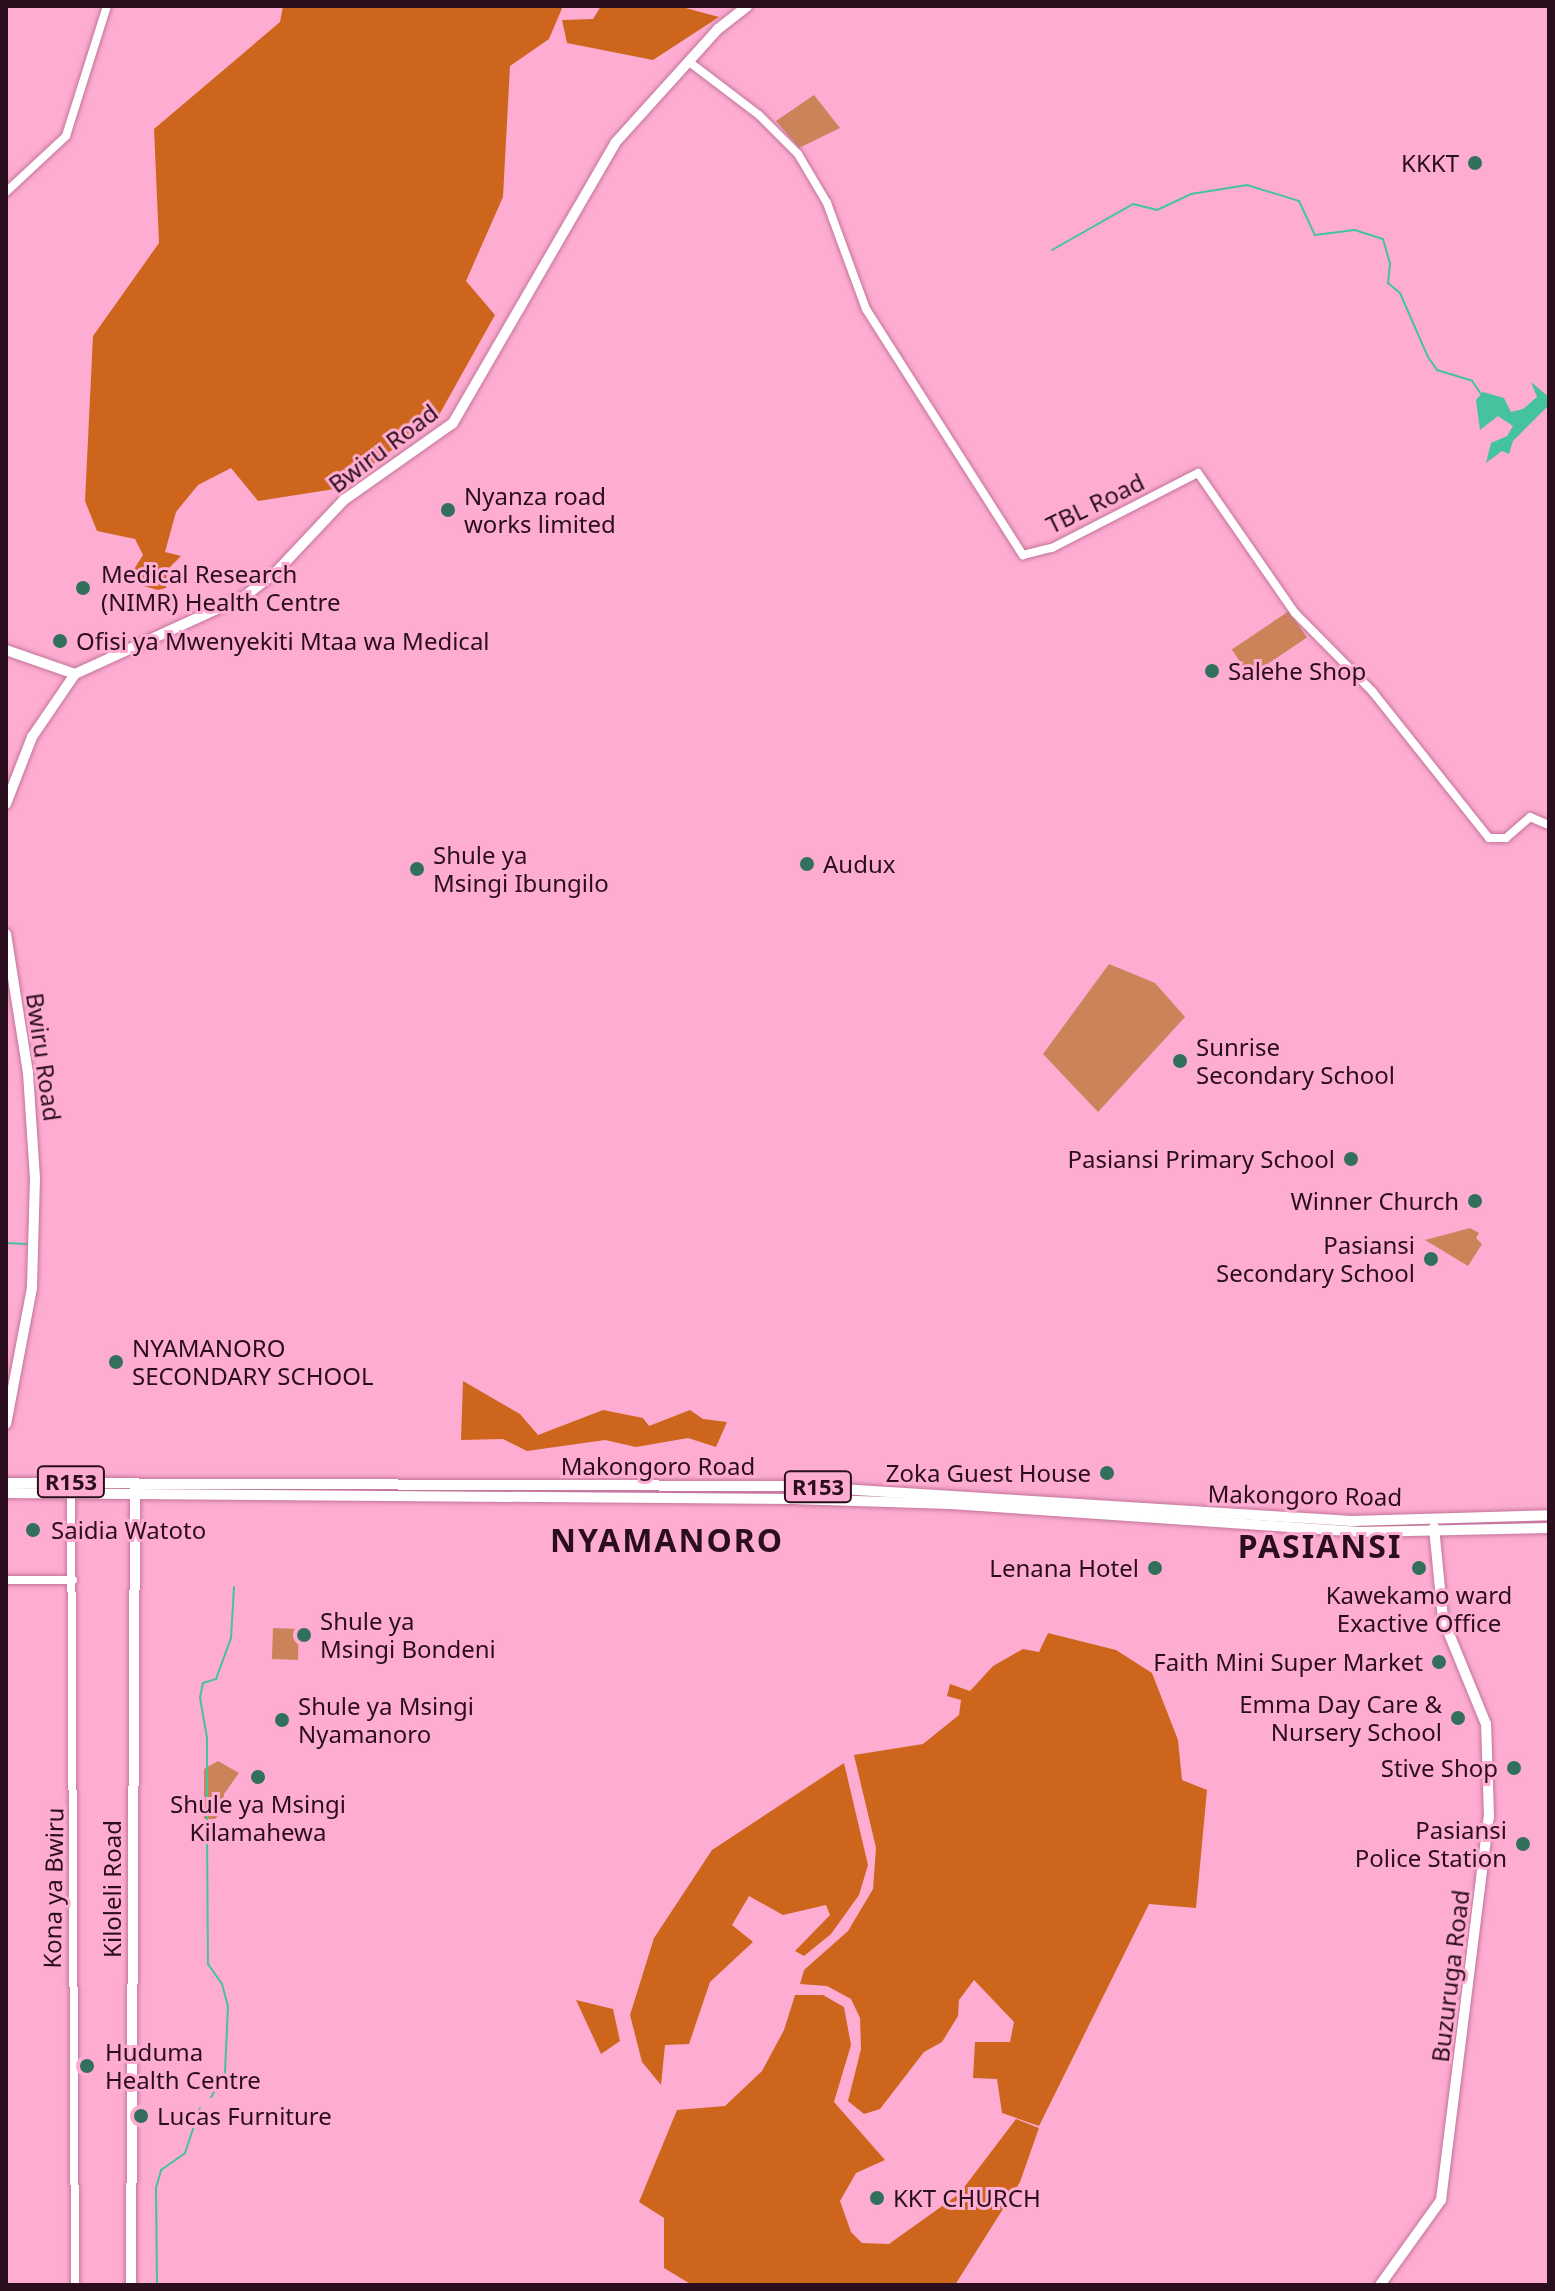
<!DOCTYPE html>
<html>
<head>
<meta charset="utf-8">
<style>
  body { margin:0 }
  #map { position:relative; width:1555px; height:2291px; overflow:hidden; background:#feacd2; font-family:"Noto Sans",sans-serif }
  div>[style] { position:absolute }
  .green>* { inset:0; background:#cc8359; transform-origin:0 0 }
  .forest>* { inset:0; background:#cd661c }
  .water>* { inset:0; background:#45c29e }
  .stream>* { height:2px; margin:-1px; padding:0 1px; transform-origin:1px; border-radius:1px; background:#45c29e }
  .roads { filter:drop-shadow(0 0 2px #c3759a) drop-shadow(0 0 2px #c3759a) }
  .minor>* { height:8px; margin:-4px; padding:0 4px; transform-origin:4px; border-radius:4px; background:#fff }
  .major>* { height:10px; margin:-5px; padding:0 5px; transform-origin:5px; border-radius:5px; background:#fff }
  .dots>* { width:22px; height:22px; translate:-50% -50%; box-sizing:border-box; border:4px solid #feacd2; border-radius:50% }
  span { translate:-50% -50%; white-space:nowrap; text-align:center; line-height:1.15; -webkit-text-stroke:6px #feacd2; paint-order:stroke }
  .shield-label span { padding:2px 6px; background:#feacd2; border:2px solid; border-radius:6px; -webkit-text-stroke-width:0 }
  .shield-label { font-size:22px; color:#2b0e1d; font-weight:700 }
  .poi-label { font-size:24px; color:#2b0e1d }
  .right { translate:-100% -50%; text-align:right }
  .left { translate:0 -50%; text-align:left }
  .street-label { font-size:24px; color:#2b0e1d }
  .district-label { font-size:32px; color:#2b0e1d; font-weight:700; letter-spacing:2px }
  .frame { position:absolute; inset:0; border:8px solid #2b0e1d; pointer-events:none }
</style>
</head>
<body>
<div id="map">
  <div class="green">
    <div style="clip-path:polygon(814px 95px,840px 128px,799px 148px,776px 121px)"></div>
    <div style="left:1289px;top:611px;width:32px;height:69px;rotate:56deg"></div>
    <div style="clip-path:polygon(1109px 964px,1155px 983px,1185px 1017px,1098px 1112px,1043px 1054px)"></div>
    <div style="clip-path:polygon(1470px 1228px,1479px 1233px,1476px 1238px,1482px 1244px,1468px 1266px,1425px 1240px)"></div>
    <div style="left:273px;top:1628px;width:26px;height:31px;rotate:2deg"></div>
    <div style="clip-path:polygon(218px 1761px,239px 1773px,224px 1794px,223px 1810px,215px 1819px,204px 1819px,204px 1769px)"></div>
  </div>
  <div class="forest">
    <div style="clip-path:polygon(283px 6px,563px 6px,549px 39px,510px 66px,503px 197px,466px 281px,495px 315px,439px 415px,341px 488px,258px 501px,231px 468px,198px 485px,176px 512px,165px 552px,181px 556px,167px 570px,166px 588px,158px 590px,140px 585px,131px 574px,143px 555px,135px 539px,97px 531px,85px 501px,93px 336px,159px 243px,154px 129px,280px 22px)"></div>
    <div style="clip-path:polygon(601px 6px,678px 6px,719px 17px,653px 60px,567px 43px,562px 20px,593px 19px)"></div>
    <div style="clip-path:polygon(463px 1381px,520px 1414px,538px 1435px,603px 1410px,643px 1418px,649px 1426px,690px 1410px,703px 1419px,727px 1422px,716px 1447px,688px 1438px,636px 1447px,605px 1440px,527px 1451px,503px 1439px,461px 1440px)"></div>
    <div style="clip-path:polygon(1048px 1633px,1116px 1650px,1152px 1673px,1178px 1740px,1182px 1780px,1207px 1790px,1196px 1908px,1149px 1904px,1039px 2126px,1002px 2113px,997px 2079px,973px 2078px,975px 2042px,1010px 2042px,1014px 2022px,974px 1980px,959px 2000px,958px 2016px,942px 2042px,924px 2052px,880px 2109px,864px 2114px,848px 2101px,861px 2049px,860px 2018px,851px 1999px,827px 1986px,800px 1984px,804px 1970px,848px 1931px,873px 1889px,876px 1848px,854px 1755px,923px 1744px,959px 1715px,961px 1700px,947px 1696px,950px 1684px,970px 1691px,993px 1666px,1023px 1649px,1039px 1652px)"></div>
    <div style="clip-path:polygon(844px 1763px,868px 1865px,859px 1895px,831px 1934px,804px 1956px,795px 1951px,830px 1915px,826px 1905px,783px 1915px,749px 1896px,732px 1925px,753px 1942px,710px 1982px,689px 2044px,665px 2045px,661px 2085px,642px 2062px,630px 2015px,654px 1938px,712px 1850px)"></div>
    <div style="clip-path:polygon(795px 1995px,823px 1995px,844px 2007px,851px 2045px,834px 2102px,885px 2160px,856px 2173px,840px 2201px,851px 2232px,862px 2243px,889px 2244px,959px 2194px,1016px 2119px,1039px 2128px,1020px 2182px,955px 2285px,692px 2285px,664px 2268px,664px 2218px,639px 2202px,677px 2110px,725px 2106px,762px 2071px,784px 2030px)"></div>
    <div style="clip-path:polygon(576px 2000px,613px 2009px,620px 2041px,601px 2054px)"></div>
  </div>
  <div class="water">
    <div style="clip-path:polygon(1531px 382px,1549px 397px,1549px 405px,1513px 441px,1509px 454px,1502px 451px,1486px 463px,1491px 443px,1507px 436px,1513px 426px,1498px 416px,1480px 430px,1476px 400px,1483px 392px,1504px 398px,1511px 412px,1523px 409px,1537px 397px)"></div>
  </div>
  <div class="stream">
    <div style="left:1052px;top:250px;width:93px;rotate:-29.6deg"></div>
    <div style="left:1133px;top:204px;width:25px;rotate:14deg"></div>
    <div style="left:1157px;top:210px;width:38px;rotate:-25deg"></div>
    <div style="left:1191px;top:194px;width:57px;rotate:-9.1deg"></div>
    <div style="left:1247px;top:185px;width:54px;rotate:17.1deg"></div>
    <div style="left:1299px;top:201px;width:38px;rotate:65deg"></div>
    <div style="left:1315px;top:235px;width:40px;rotate:-7.1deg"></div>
    <div style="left:1355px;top:230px;width:29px;rotate:18deg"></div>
    <div style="left:1383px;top:239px;width:26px;rotate:74deg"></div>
    <div style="left:1390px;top:264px;width:19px;rotate:96deg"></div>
    <div style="left:1388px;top:283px;width:16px;rotate:40deg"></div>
    <div style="left:1400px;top:293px;width:70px;rotate:66.4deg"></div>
    <div style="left:1428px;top:357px;width:16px;rotate:55deg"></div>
    <div style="left:1437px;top:370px;width:37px;rotate:17deg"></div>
    <div style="left:1472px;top:381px;width:16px;rotate:55deg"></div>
    <div style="left:6px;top:1243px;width:21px;rotate:3deg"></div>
    <div style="left:207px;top:1821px;width:83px;rotate:-90deg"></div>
    <div style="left:207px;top:1738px;width:41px;rotate:-99.9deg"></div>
    <div style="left:200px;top:1698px;width:15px;rotate:-79deg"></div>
    <div style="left:203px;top:1683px;width:14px;rotate:-17deg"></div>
    <div style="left:216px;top:1679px;width:44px;rotate:-69.9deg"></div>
    <div style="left:231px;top:1638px;width:51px;rotate:-86.6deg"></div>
    <div style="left:207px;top:1827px;width:137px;rotate:89.6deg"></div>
    <div style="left:208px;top:1964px;width:24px;rotate:55deg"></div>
    <div style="left:222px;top:1984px;width:23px;rotate:75deg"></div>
    <div style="left:228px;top:2006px;width:67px;rotate:92.6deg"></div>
    <div style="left:225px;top:2073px;width:28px;rotate:120deg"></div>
    <div style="left:157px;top:2285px;width:97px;rotate:-90.6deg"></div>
    <div style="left:156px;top:2188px;width:19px;rotate:-74deg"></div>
    <div style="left:161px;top:2170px;width:29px;rotate:-35deg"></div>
    <div style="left:185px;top:2153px;width:47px;rotate:-71.6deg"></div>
  </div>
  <div class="roads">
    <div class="minor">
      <div style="left:688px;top:61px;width:89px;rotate:37.3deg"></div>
      <div style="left:759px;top:115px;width:55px;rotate:45deg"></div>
      <div style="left:798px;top:154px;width:57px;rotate:59.4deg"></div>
      <div style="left:827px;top:203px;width:113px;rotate:69.8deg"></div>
      <div style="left:866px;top:309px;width:292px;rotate:57.5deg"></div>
      <div style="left:1023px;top:555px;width:30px;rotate:-14deg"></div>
      <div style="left:1052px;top:548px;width:164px;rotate:-27.2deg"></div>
      <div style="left:1198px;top:473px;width:170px;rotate:55.3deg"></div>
      <div style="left:1295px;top:613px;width:110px;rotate:45.4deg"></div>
      <div style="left:1372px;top:691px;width:188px;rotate:51.5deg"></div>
      <div style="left:1489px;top:838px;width:17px"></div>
      <div style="left:1506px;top:838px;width:32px;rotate:-41deg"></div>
      <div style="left:1530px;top:817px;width:21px;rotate:23deg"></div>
      <div style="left:6px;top:192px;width:82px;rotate:-43deg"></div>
      <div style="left:66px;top:136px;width:136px;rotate:-72.5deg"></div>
      <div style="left:71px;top:1491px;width:794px;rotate:89.71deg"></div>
      <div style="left:6px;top:1580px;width:67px"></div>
    </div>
    <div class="major">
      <div style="left:6px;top:650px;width:73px;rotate:19.2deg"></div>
      <div style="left:6px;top:804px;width:72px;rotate:-68.8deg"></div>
      <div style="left:32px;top:737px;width:76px;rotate:-55.7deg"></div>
      <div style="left:75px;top:674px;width:187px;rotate:-24.6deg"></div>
      <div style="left:245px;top:596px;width:41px;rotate:-38deg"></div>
      <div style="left:277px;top:571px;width:98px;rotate:-46.7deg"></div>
      <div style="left:344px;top:500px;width:133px;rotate:-35.2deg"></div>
      <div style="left:453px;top:423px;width:323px;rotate:-59.9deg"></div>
      <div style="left:615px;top:143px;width:154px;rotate:-47.9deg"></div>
      <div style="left:718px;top:29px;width:37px;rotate:-38deg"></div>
      <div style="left:6px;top:934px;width:141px;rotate:81deg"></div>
      <div style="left:28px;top:1073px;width:105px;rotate:86.2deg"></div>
      <div style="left:35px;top:1178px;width:110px;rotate:91.6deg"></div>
      <div style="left:32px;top:1288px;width:138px;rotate:100.8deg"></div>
      <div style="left:6px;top:1483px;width:787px;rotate:0.22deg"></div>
      <div style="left:793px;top:1486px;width:560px;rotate:3.58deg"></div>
      <div style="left:1352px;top:1521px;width:197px;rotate:-1.7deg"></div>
      <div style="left:6px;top:1493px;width:786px;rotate:0.44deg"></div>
      <div style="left:792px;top:1499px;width:159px;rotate:1.8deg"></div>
      <div style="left:951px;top:1504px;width:410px;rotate:3.9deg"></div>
      <div style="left:1360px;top:1532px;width:189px;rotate:-1.2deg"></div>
      <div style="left:131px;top:2285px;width:798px;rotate:-89.71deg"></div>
      <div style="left:1380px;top:2285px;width:105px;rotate:-54.3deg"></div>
      <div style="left:1441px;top:2200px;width:386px;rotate:-82.9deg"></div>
      <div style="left:1489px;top:1817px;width:93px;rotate:-91.8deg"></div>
      <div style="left:1486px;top:1724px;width:113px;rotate:-112.3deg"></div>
      <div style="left:1443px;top:1619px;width:92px;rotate:-95.6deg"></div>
    </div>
  </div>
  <div class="dots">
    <div style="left:1475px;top:163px;background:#32705d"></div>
    <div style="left:448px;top:510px;background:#32705d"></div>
    <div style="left:83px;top:588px;background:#32705d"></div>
    <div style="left:60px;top:641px;background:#32705d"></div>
    <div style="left:1212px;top:671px;background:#32705d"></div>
    <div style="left:807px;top:864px;background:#32705d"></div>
    <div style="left:417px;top:869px;background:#32705d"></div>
    <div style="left:1180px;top:1061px;background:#32705d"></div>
    <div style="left:1351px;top:1159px;background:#32705d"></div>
    <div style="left:1475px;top:1201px;background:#32705d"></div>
    <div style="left:1431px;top:1259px;background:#32705d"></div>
    <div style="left:116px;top:1362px;background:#32705d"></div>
    <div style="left:1107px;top:1473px;background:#32705d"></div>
    <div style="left:33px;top:1530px;background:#32705d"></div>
    <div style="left:1155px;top:1568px;background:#32705d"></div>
    <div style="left:1419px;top:1568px;background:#32705d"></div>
    <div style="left:304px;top:1635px;background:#32705d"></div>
    <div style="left:1439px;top:1662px;background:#32705d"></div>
    <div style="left:1458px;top:1718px;background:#32705d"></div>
    <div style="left:282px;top:1720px;background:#32705d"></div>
    <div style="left:1514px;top:1768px;background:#32705d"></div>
    <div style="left:258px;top:1777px;background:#32705d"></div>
    <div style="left:1523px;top:1844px;background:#32705d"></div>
    <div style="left:87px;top:2066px;background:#32705d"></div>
    <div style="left:141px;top:2116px;background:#32705d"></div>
    <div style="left:877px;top:2198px;background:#32705d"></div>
  </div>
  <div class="shield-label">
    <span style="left:71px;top:1482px">R153</span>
    <span style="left:818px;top:1487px">R153</span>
  </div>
  <div class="poi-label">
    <span class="right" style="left:1459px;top:163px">KKKT</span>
    <span class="left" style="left:464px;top:510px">Nyanza road<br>works limited</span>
    <span class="left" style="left:101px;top:588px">Medical Research<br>(NIMR) Health Centre</span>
    <span class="left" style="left:76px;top:641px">Ofisi ya Mwenyekiti Mtaa wa Medical</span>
    <span class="left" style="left:1228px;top:671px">Salehe Shop</span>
    <span class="left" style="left:433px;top:869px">Shule ya<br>Msingi Ibungilo</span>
    <span class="left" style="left:823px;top:864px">Audux</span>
    <span class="left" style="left:1196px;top:1061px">Sunrise<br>Secondary School</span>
    <span class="right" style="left:1335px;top:1159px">Pasiansi Primary School</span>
    <span class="right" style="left:1459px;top:1201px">Winner Church</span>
    <span class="right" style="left:1415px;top:1259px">Pasiansi<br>Secondary School</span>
    <span class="left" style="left:132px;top:1362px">NYAMANORO<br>SECONDARY SCHOOL</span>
    <span class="right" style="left:1091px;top:1473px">Zoka Guest House</span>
    <span class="left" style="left:51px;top:1530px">Saidia Watoto</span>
    <span class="right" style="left:1139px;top:1568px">Lenana Hotel</span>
    <span style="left:1419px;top:1609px">Kawekamo ward<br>Exactive Office</span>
    <span class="left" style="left:320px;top:1635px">Shule ya<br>Msingi Bondeni</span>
    <span class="right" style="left:1423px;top:1662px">Faith Mini Super Market</span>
    <span class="right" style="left:1442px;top:1718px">Emma Day Care &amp;<br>Nursery School</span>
    <span class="left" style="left:298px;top:1720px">Shule ya Msingi<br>Nyamanoro</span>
    <span class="right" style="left:1498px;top:1768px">Stive Shop</span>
    <span style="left:258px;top:1818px">Shule ya Msingi<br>Kilamahewa</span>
    <span class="right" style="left:1507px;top:1844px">Pasiansi<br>Police Station</span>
    <span class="left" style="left:105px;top:2066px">Huduma<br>Health Centre</span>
    <span class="left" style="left:157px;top:2116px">Lucas Furniture</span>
    <span class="left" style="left:893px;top:2198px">KKT CHURCH</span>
  </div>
  <div class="street-label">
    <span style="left:383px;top:448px;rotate:-37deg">Bwiru Road</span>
    <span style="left:1095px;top:503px;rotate:-26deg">TBL Road</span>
    <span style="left:44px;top:1057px;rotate:82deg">Bwiru Road</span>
    <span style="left:658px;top:1466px">Makongoro Road</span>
    <span style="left:1305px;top:1495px;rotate:1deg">Makongoro Road</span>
    <span style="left:53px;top:1888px;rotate:-89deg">Kona ya Bwiru</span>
    <span style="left:112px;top:1889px;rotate:-90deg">Kiloleli Road</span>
    <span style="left:1450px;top:1976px;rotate:-83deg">Buzuruga Road</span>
  </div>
  <div class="district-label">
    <span style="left:667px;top:1540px">NYAMANORO</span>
    <span style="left:1320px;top:1546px">PASIANSI</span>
  </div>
  <div class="frame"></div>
</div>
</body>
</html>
